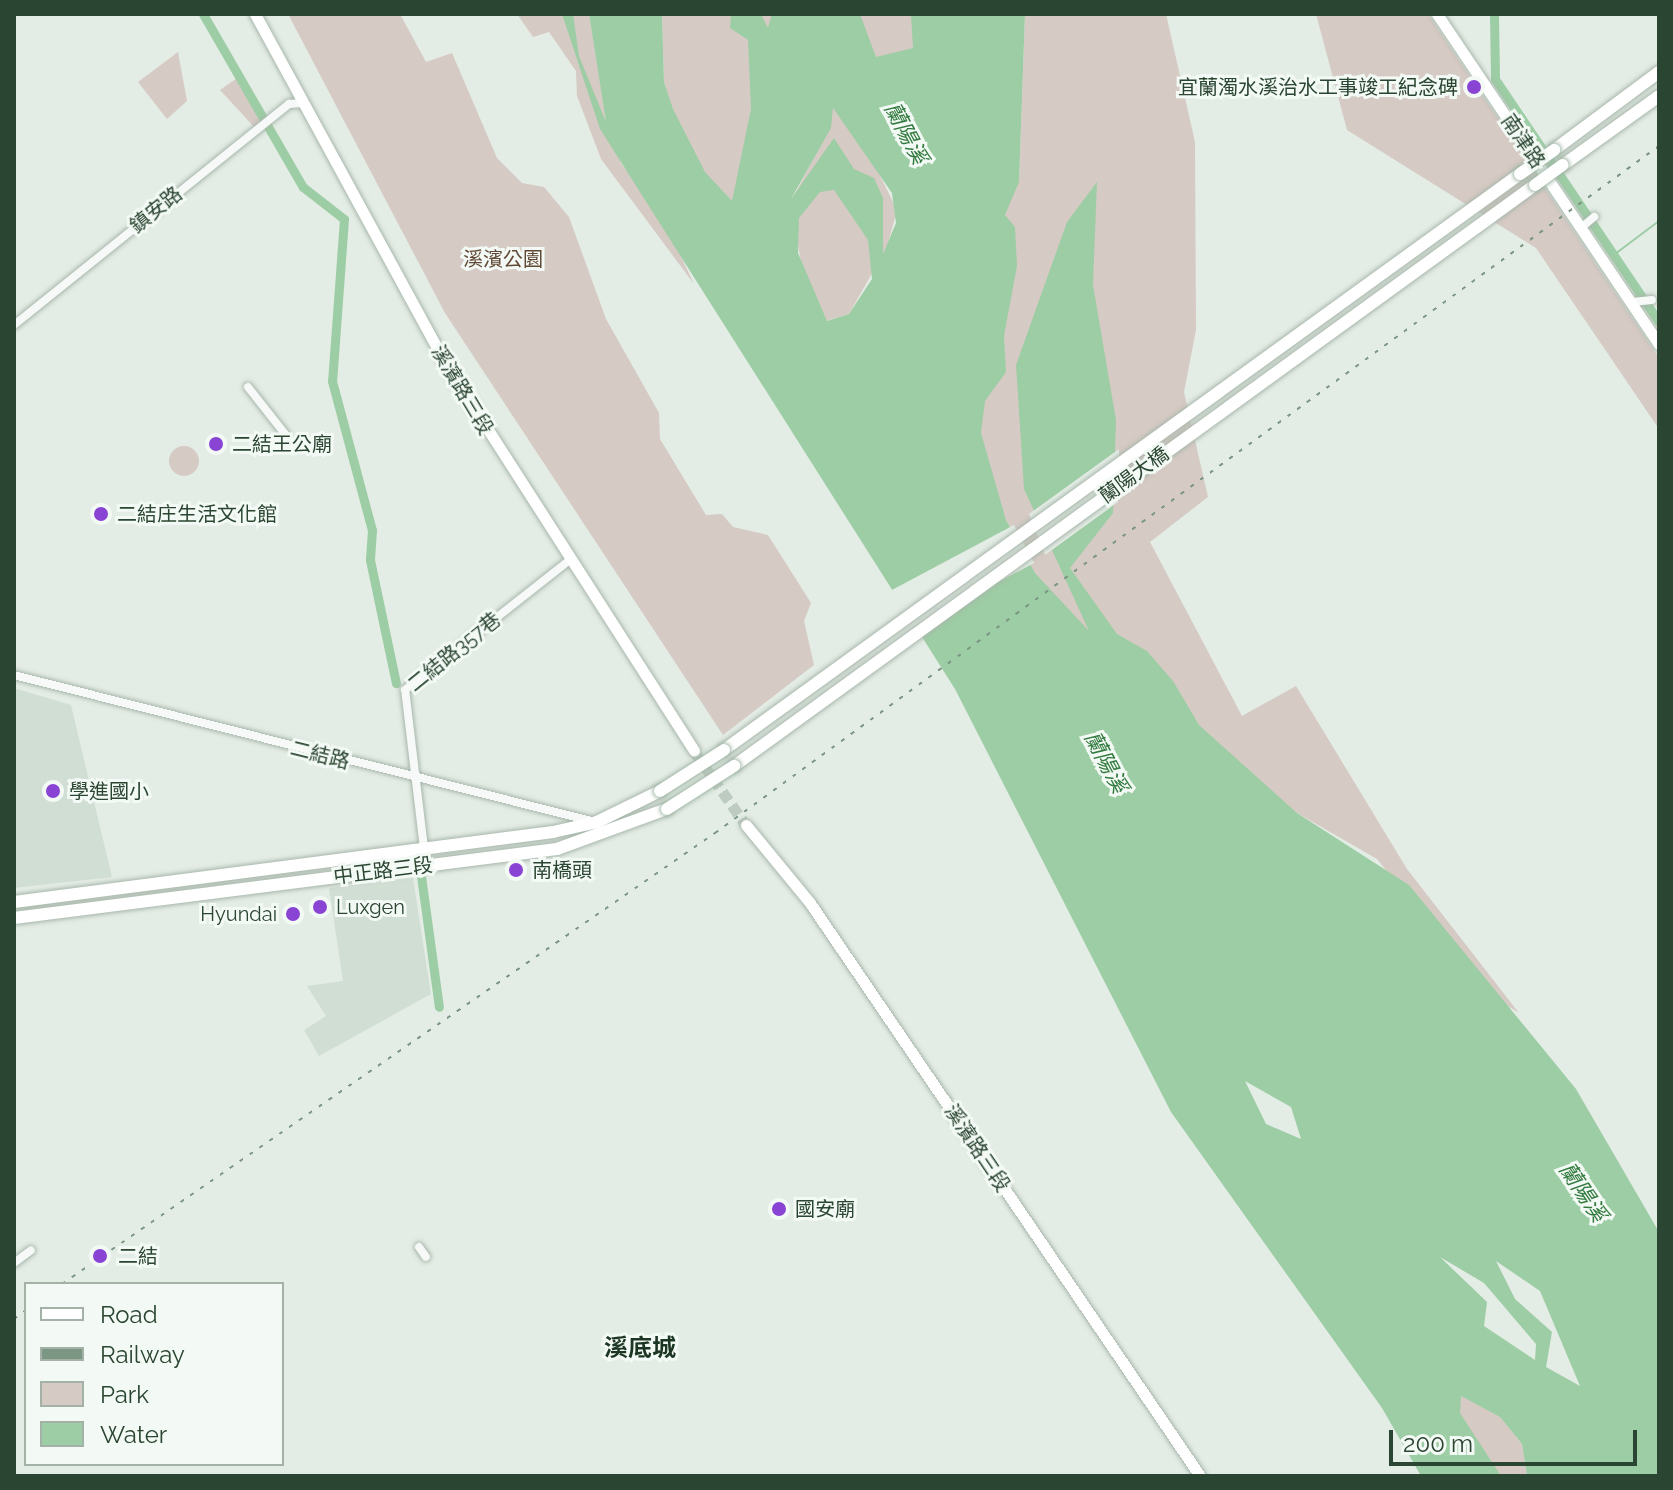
<!DOCTYPE html>
<html>
<head>
<meta charset="utf-8">
<style>
  body { margin:0 }
  #map { position:relative; width:1673px; height:1490px; overflow:hidden; background:#e3ece5; font-family:Raleway,"Noto Sans TC",sans-serif }
  div>[style] { position:absolute }
  .built>* { inset:0; background:#d1ded4 }
  .green>* { inset:0; background:#d6cac4 }
  .round { border-radius:50% }
  .water>* { inset:0; background:#9dcda4 }
  .pier>* { inset:0; background:#e3ece5; transform-origin:0 0 }
  .stream>* { height:2px; margin:-1px; padding:0 1px; transform-origin:1px; border-radius:1px; background:#9dcda4 }
  .canal>* { height:9px; margin:-4.5px; padding:0 4.5px; transform-origin:4.5px; border-radius:4.5px; background:#9dcda4 }
  .secondary-tunnel>* { height:11px; margin-top:-5.5px; transform-origin:0; background:repeating-linear-gradient(90deg,#becbc1 0 11px,transparent 0 16.5px) }
  .roads { filter:drop-shadow(0 0 2px #a8b7ab) drop-shadow(0 0 2px #a8b7ab) }
  .street>* { height:8px; margin:-4px; padding:0 4px; transform-origin:4px; border-radius:4px; background:#f6f9f7 }
  .secondary>* { height:11px; margin:-5.5px; padding:0 5.5px; transform-origin:5.5px; border-radius:5.5px; background:#fff }
  .primary>* { height:12px; margin:-6px; padding:0 6px; transform-origin:6px; border-radius:6px; background:#fff }
  .rail>* { height:2px; margin-top:-1px; transform-origin:0; background:repeating-linear-gradient(90deg,#7b9682 0 4px,transparent 0 12px) }
  .bridges { filter:drop-shadow(0 0 2px #a2b8a7) drop-shadow(0 0 2px #a2b8a7) }
  .primary-bridge>* { height:12px; margin:-6px; padding:0 6px; transform-origin:6px; border-radius:6px; background:#fff }
  .dots>* { width:22px; height:22px; translate:-50% -50%; box-sizing:border-box; border:4px solid #f3f9f4; border-radius:50% }
  span { translate:-50% -50%; white-space:nowrap; text-align:center; line-height:1.15; -webkit-text-stroke:6px #f3f9f4; paint-order:stroke }
  .poi-label { font-size:20px; color:#2a4531 }
  .right { translate:-100% -50%; text-align:right }
  .left { translate:0 -50%; text-align:left }
  .street-label { font-size:20px; color:#2a4531 }
  .park-label { font-size:20px; color:#614936 }
  .water-label { font-size:22px; color:#327b3f; font-style:italic }
  .quarter-label { font-size:24px; color:#1c3623; font-weight:700 }
  .frame { position:absolute; inset:0; border:16px solid #2a4531; pointer-events:none }
  .legend { position:absolute; left:24px; top:1282px; width:260px; height:184px; box-sizing:border-box; background:#f3f9f4; border:2px solid #a3b1a6; margin:0; padding:10px 14px; list-style:none; font-size:24px; color:#2a4531 }
  .legend li { display:flex; align-items:center; gap:16px; height:40px }
  .legend b { width:40px; border:2px solid #a3b1a6 }
  .scale { position:absolute; left:1389px; top:1430px; width:248px; height:36px; box-sizing:border-box; border:4px solid #2a4531; border-top:0; padding-left:10px; font-size:24px; line-height:28px; white-space:nowrap; color:#2a4531; -webkit-text-stroke:6px #f3f9f4; paint-order:stroke }
</style>
</head>
<body>
<div id="map">
  <div class="built">
    <div style="clip-path:polygon(14px 688px,71px 705px,112px 877px,14px 888px)"></div>
    <div style="clip-path:polygon(413px 878px,431px 994px,319px 1056px,304px 1030px,326px 1016px,307px 986px,343px 981px,329px 888px)"></div>
  </div>
  <div class="green">
    <div style="clip-path:polygon(288px 14px,400px 14px,426px 62px,452px 53px,497px 158px,522px 183px,544px 187px,569px 217px,606px 319px,659px 413px,660px 439px,706px 515px,722px 514px,733px 527px,768px 535px,811px 603px,804px 621px,814px 665px,723px 735px,445px 313px)"></div>
    <div style="clip-path:polygon(517px 14px,589px 14px,607px 126px,621px 163px,667px 227px,694px 284px,601px 159px,577px 96px,576px 71px,549px 32px,533px 37px)"></div>
    <div style="clip-path:polygon(662px 14px,786px 14px,767px 221px,695px 183px,664px 82px)"></div>
    <div style="clip-path:polygon(841px 14px,944px 14px,932px 135px)"></div>
    <div style="clip-path:polygon(1025px 14px,1166px 14px,1195px 142px,1196px 330px,1184px 392px,1208px 497px,1150px 542px,1242px 716px,1296px 686px,1407px 869px,1519px 1013px,1481px 989px,1377px 859px,1297px 813px,1057px 615px,1006px 520px,968px 440px,1008px 198px,1019px 182px)"></div>
    <div style="clip-path:polygon(1316px 14px,1428px 14px,1659px 358px,1659px 429px,1536px 248px,1347px 130px)"></div>
    <div style="clip-path:polygon(178px 52px,187px 101px,167px 119px,138px 82px)"></div>
    <div style="clip-path:polygon(240px 76px,265px 120px,255px 128px,220px 90px)"></div>
    <div style="clip-path:polygon(832px 106px,866px 147px,897px 210px,887px 247px,849px 314px,826px 321px,811px 315px,790px 203px,823px 141px)"></div>
    <div class="round" style="left:169px;top:446px;width:30px;height:30px"></div>
    <div style="clip-path:polygon(1346px 1289px,1480px 1392px,1522px 1444px,1527px 1476px,1485px 1476px)"></div>
  </div>
  <div class="water">
    <div style="clip-path:polygon(evenodd,562px 14px,573px 14px,579px 56px,606px 122px,589px 14px,662px 14px,664px 82px,673px 109px,705px 172px,732px 201px,751px 109px,748px 40px,730px 28px,731px 14px,761px 14px,768px 28px,772px 14px,860px 14px,876px 57px,913px 48px,911px 14px,1025px 14px,1019px 182px,1005px 215px,1015px 227px,1017px 266px,1004px 336px,1006px 372px,985px 401px,981px 433px,1006px 520px,1035px 573px,1089px 631px,1024px 489px,1016px 365px,1067px 222px,1097px 182px,1093px 285px,1116px 420px,1113px 513px,1070px 568px,1117px 634px,1147px 651px,1173px 681px,1199px 725px,1297px 813px,1409px 885px,1576px 1089px,1659px 1232px,1659px 1476px,1527px 1476px,1522px 1444px,1500px 1417px,1461px 1396px,1460px 1413px,1501px 1476px,1421px 1476px,1382px 1408px,1171px 1112px,955px 689px,600px 129px,562px 14px,833px 108px,892px 193px,896px 223px,883px 254px,883px 198px,874px 178px,854px 169px,834px 138px,791px 199px,831px 128px,833px 108px,562px 14px,834px 190px,868px 240px,872px 279px,849px 314px,827px 321px,798px 253px,799px 218px,820px 192px,834px 190px,562px 14px,1245px 1081px,1291px 1107px,1301px 1139px,1266px 1124px,1245px 1081px,562px 14px,1440px 1257px,1484px 1283px,1536px 1344px,1535px 1360px,1484px 1326px,1487px 1302px,1440px 1257px,562px 14px,1496px 1261px,1540px 1291px,1580px 1386px,1546px 1367px,1552px 1332px,1515px 1299px,1496px 1261px)"></div>
  </div>
  <div class="pier">
    <div style="clip-path:polygon(1119px 449px,1118px 502px,1045px 555px,1029px 514px)"></div>
    <div style="left:1014px;top:525px;width:43px;height:142px;rotate:62deg"></div>
  </div>
  <div class="stream">
    <div style="left:1615px;top:254px;width:55px;rotate:-36.9deg"></div>
  </div>
  <div class="canal">
    <div style="left:203px;top:14px;width:200px;rotate:60deg"></div>
    <div style="left:303px;top:187px;width:52px;rotate:38deg"></div>
    <div style="left:344px;top:219px;width:162px;rotate:94.2deg"></div>
    <div style="left:332px;top:381px;width:154px;rotate:75deg"></div>
    <div style="left:372px;top:530px;width:30px;rotate:94deg"></div>
    <div style="left:370px;top:560px;width:126px;rotate:78.1deg"></div>
    <div style="left:1494px;top:14px;width:65px;rotate:89.1deg"></div>
    <div style="left:1495px;top:79px;width:293px;rotate:56deg"></div>
    <div style="left:421px;top:876px;width:132px;rotate:82.2deg"></div>
  </div>
  <div class="secondary-tunnel">
    <div style="left:694px;top:751px;width:90px;rotate:54.9deg"></div>
  </div>
  <div class="roads">
    <div class="street">
      <div style="left:1582px;top:227px;width:16px;rotate:-40deg"></div>
      <div style="left:1632px;top:302px;width:20px;rotate:-6deg"></div>
      <div style="left:14px;top:325px;width:353px;rotate:-38.8deg"></div>
      <div style="left:289px;top:104px;width:13px;rotate:-4deg"></div>
      <div style="left:248px;top:387px;width:60px;rotate:51.8deg"></div>
      <div style="left:14px;top:675px;width:595px;rotate:14.2deg"></div>
      <div style="left:426px;top:865px;width:176px;rotate:-96.8deg"></div>
      <div style="left:405px;top:690px;width:206px;rotate:-38.3deg"></div>
      <div style="left:419px;top:1247px;width:12px;rotate:55deg"></div>
      <div style="left:14px;top:1263px;width:21px;rotate:-37deg"></div>
    </div>
    <div class="secondary">
      <div style="left:255px;top:14px;width:395px;rotate:61.4deg"></div>
      <div style="left:444px;top:361px;width:463px;rotate:57.3deg"></div>
      <div style="left:1437px;top:14px;width:398px;rotate:56.1deg"></div>
      <div style="left:746px;top:825px;width:101px;rotate:50.6deg"></div>
      <div style="left:810px;top:903px;width:693px;rotate:55.76deg"></div>
    </div>
    <div class="primary">
      <div style="left:1554px;top:150px;width:131px;rotate:-36.6deg"></div>
      <div style="left:1563px;top:165px;width:118px;rotate:-35.7deg"></div>
      <div style="left:724px;top:750px;width:983px;rotate:-35.89deg"></div>
      <div style="left:734px;top:766px;width:990px;rotate:-35.96deg"></div>
      <div style="left:14px;top:902px;width:544px;rotate:-7.4deg"></div>
      <div style="left:553px;top:832px;width:45px;rotate:-12.8deg"></div>
      <div style="left:597px;top:822px;width:70px;rotate:-26.2deg"></div>
      <div style="left:14px;top:918px;width:547px;rotate:-7.24deg"></div>
      <div style="left:557px;top:849px;width:117px;rotate:-20deg"></div>
    </div>
  </div>
  <div class="rail">
    <div style="left:62px;top:1284px;width:794px;rotate:-34.63deg"></div>
    <div style="left:715px;top:833px;width:1168px;rotate:-36.05deg"></div>
    <div style="left:14px;top:1319px;width:15px;rotate:-37deg"></div>
  </div>
  <div class="bridges">
    <div class="primary-bridge">
      <div style="left:1520px;top:174px;width:42px;rotate:-35.2deg"></div>
      <div style="left:1535px;top:185px;width:34px;rotate:-36deg"></div>
      <div style="left:660px;top:791px;width:76px;rotate:-32.6deg"></div>
      <div style="left:667px;top:809px;width:80px;rotate:-32.7deg"></div>
    </div>
  </div>
  <div class="dots">
    <div style="left:1474px;top:87px;background:#8944d4"></div>
    <div style="left:216px;top:444px;background:#8944d4"></div>
    <div style="left:101px;top:514px;background:#8944d4"></div>
    <div style="left:53px;top:791px;background:#8944d4"></div>
    <div style="left:516px;top:870px;background:#8944d4"></div>
    <div style="left:320px;top:907px;background:#8944d4"></div>
    <div style="left:293px;top:914px;background:#8944d4"></div>
    <div style="left:779px;top:1209px;background:#8944d4"></div>
    <div style="left:100px;top:1256px;background:#8944d4"></div>
  </div>
  <div class="poi-label">
    <span class="right" style="left:1458px;top:87px">宜蘭濁水溪治水工事竣工紀念碑</span>
    <span class="left" style="left:232px;top:444px">二結王公廟</span>
    <span class="left" style="left:117px;top:514px">二結庄生活文化館</span>
    <span class="left" style="left:69px;top:791px">學進國小</span>
    <span class="left" style="left:532px;top:870px">南橋頭</span>
    <span class="left" style="left:336px;top:907px">Luxgen</span>
    <span class="right" style="left:277px;top:914px">Hyundai</span>
    <span class="left" style="left:795px;top:1209px">國安廟</span>
    <span class="left" style="left:118px;top:1256px">二結</span>
  </div>
  <div class="street-label">
    <span style="left:1523px;top:141px;rotate:56deg">南津路</span>
    <span style="left:156px;top:210px;rotate:-39deg">鎮安路</span>
    <span style="left:462px;top:390px;rotate:59deg">溪濱路三段</span>
    <span style="left:1134px;top:475px;rotate:-36deg">蘭陽大橋</span>
    <span style="left:454px;top:652px;rotate:-39deg">二結路357巷</span>
    <span style="left:320px;top:755px;rotate:14deg">二結路</span>
    <span style="left:383px;top:871px;rotate:-7deg">中正路三段</span>
    <span style="left:977px;top:1148px;rotate:56deg">溪濱路三段</span>
  </div>
  <div class="park-label">
    <span style="left:503px;top:259px">溪濱公園</span>
  </div>
  <div class="water-label">
    <span style="left:906px;top:133px;rotate:62deg">蘭陽溪</span>
    <span style="left:1106px;top:762px;rotate:62deg">蘭陽溪</span>
    <span style="left:1583px;top:1192px;rotate:56deg">蘭陽溪</span>
  </div>
  <div class="quarter-label">
    <span style="left:640px;top:1348px">溪底城</span>
  </div>
  <div class="frame"></div>
  <ul class="legend">
  <li><b style="height:10px;background:#fff"></b>Road</li>
  <li><b style="height:10px;background:#7b9682"></b>Railway</li>
  <li><b style="height:22px;background:#d6cac4"></b>Park</li>
  <li><b style="height:22px;background:#9dcda4"></b>Water</li>
  </ul>
  <div class="scale">200 m</div>
</div>
</body>
</html>
